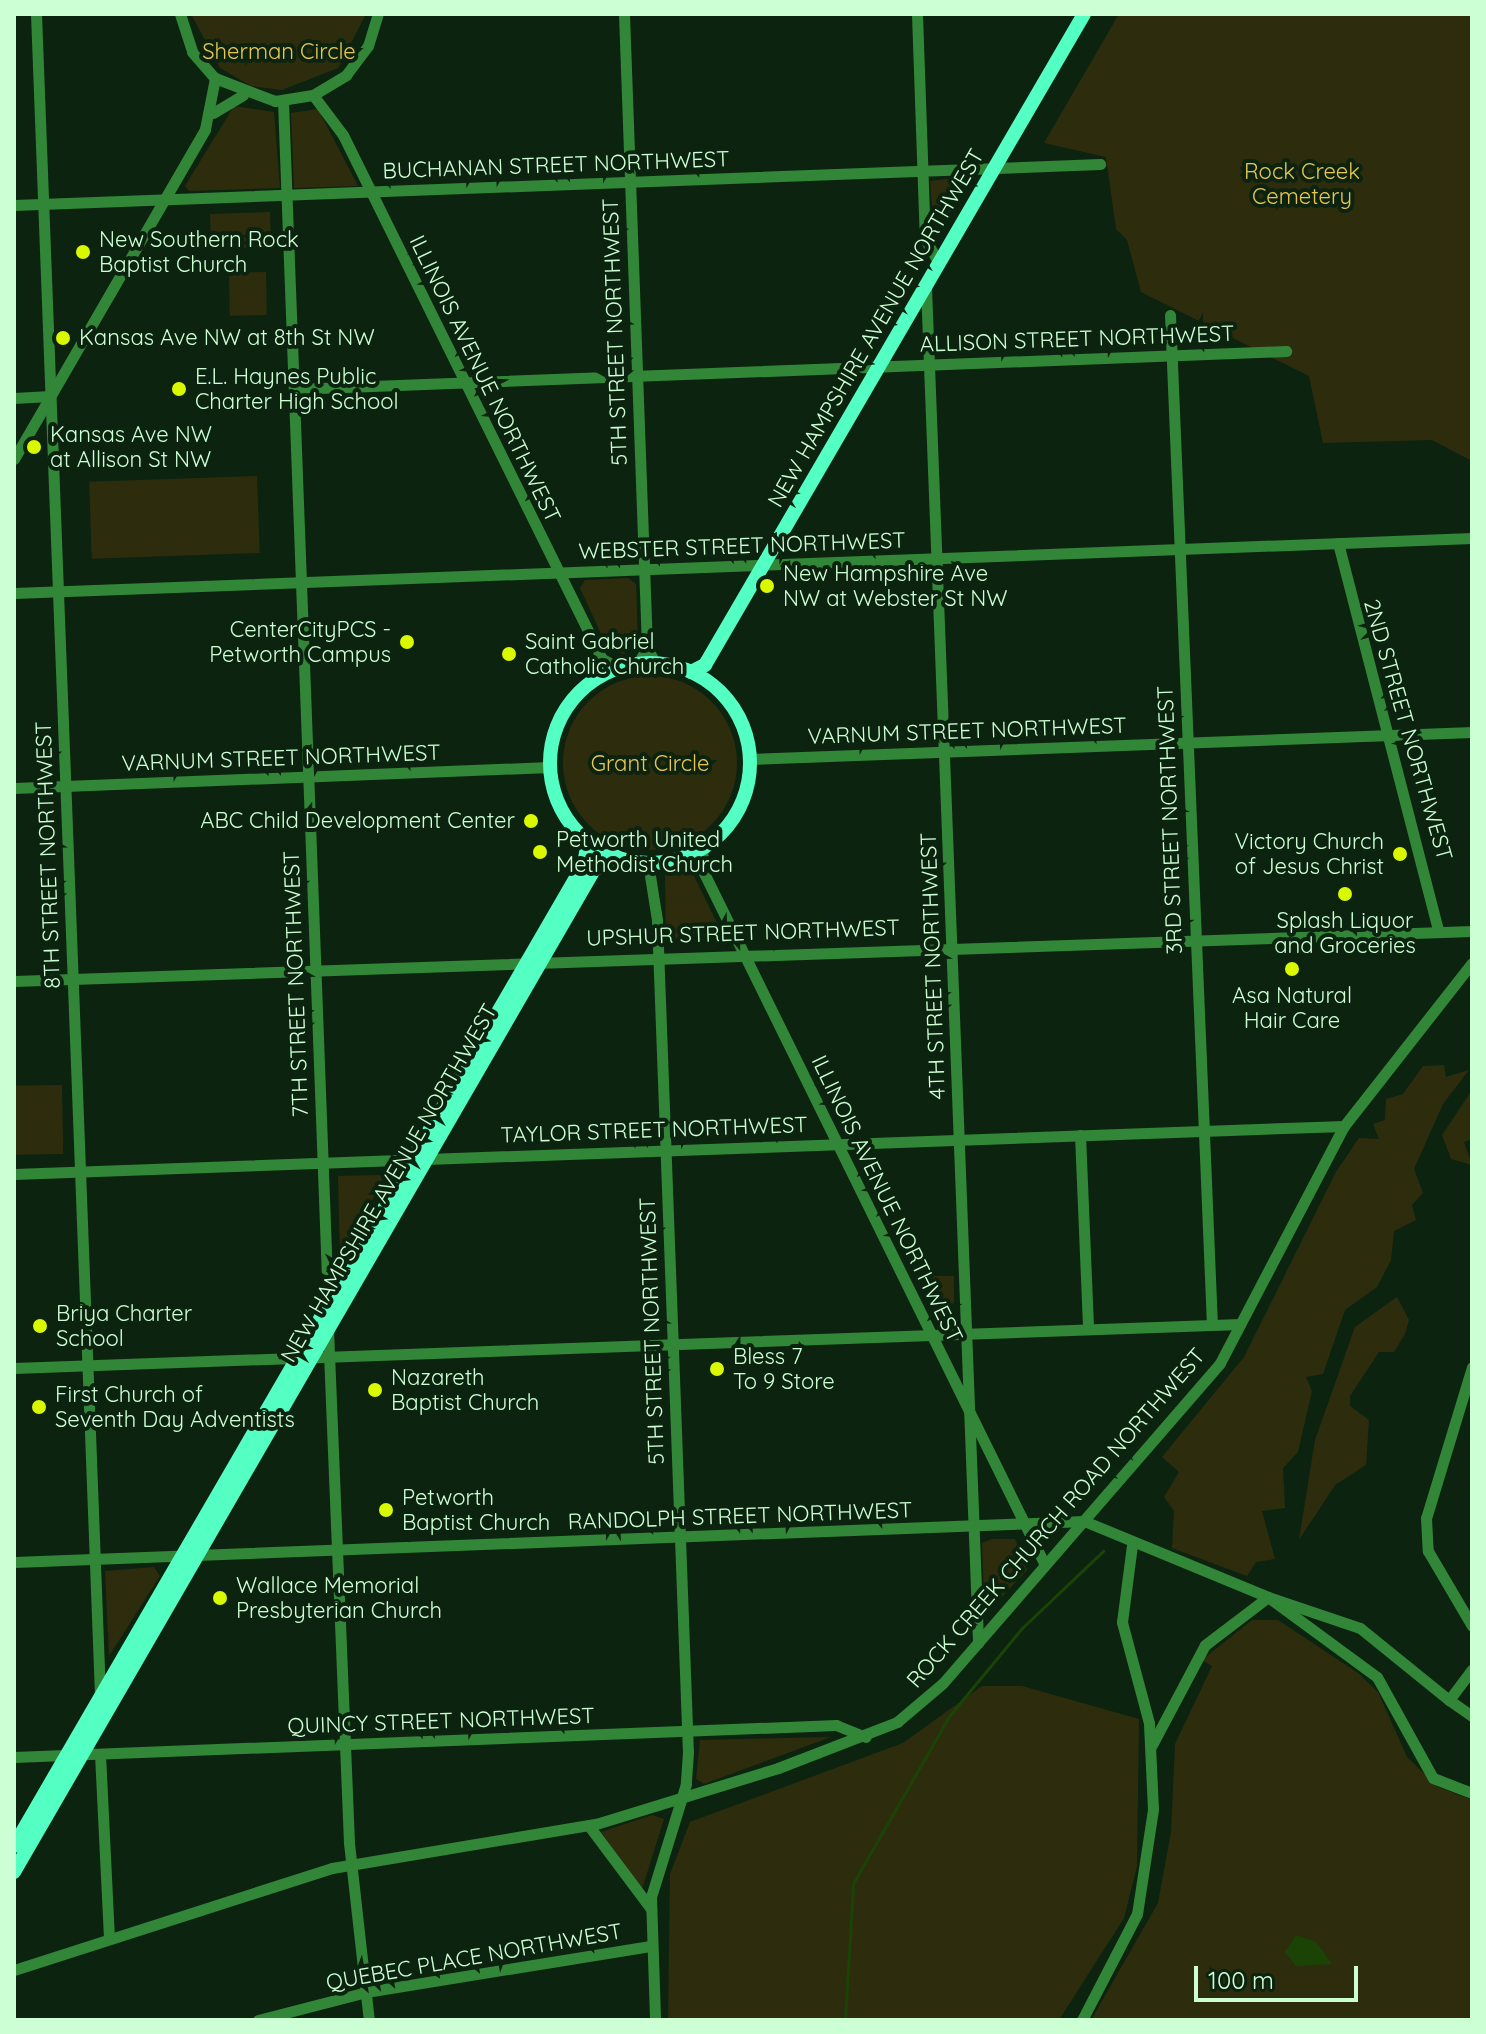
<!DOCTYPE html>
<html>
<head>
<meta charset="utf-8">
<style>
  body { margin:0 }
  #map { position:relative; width:1486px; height:2034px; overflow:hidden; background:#0c2310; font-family:Quicksand,sans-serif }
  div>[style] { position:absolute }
  .green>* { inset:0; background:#2d2d0e; transform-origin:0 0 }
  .round { border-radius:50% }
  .water>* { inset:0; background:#1a4305 }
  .stream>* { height:3px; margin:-1.5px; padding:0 1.5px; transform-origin:1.5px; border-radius:1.5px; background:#1a4305 }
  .minor>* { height:11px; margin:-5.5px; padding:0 5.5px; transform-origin:5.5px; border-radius:5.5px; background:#328637 }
  .major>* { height:14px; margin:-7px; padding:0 7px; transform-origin:7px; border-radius:7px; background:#54ffc3 }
  .major>.ring { margin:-7px; padding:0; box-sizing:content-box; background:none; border:14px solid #54ffc3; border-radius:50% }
  .dots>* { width:22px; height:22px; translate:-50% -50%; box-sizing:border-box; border:4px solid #0c2310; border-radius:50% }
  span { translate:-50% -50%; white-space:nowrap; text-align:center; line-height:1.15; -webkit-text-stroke:8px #0c2310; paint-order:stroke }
  .park-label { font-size:22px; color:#eac64f }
  .street-label { font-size:22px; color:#cdffd4 }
  .poi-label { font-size:22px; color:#cdffd4 }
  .left { translate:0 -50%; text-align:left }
  .right { translate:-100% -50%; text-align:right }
  .frame { position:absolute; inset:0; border:16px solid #cdffd4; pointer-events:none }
  .scale { position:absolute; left:1194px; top:1966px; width:164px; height:36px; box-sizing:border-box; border:4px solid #cdffd4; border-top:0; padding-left:10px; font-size:24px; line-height:28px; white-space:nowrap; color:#cdffd4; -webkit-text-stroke:6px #0c2310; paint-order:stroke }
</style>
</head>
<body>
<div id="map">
  <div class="green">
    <div style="clip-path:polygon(191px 14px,366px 14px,338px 68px,282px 90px,251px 86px,220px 68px)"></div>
    <div style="clip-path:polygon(1119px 14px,1472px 14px,1472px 461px,1432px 440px,1323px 443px,1309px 376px,1141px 292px,1127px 240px,1116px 229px,1106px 157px,1044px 143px)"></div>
    <div style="clip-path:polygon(234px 106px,274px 112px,280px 188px,189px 191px,185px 186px)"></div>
    <div style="clip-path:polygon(318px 109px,358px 186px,294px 188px,291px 113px)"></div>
    <div style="clip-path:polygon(963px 177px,969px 184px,934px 235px,930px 181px)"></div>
    <div style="left:270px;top:212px;width:35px;height:60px;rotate:88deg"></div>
    <div style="left:266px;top:272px;width:43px;height:37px;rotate:89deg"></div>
    <div style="left:257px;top:476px;width:77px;height:168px;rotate:88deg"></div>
    <div style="clip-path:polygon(628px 578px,636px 584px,638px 644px,624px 654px,608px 649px,580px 588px,585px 580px)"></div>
    <div class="round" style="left:563px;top:676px;width:174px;height:174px"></div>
    <div style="clip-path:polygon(689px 866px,724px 937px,721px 942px,666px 938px,665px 872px)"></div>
    <div style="clip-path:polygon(1444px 1065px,1446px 1077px,1469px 1070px,1443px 1104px,1414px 1169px,1423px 1193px,1412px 1205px,1416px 1220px,1394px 1231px,1391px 1260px,1377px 1287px,1345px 1310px,1323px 1374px,1306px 1377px,1312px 1391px,1298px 1452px,1283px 1468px,1285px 1508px,1262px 1511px,1275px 1559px,1256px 1562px,1247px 1576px,1172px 1548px,1174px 1511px,1164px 1497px,1179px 1472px,1162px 1457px,1244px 1357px,1336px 1172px,1359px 1138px,1379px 1139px,1373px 1124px,1385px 1120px,1386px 1099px,1403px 1094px,1423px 1066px)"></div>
    <div style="left:62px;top:1085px;width:69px;height:48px;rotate:89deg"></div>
    <div style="clip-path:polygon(1472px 1090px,1472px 1139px,1464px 1142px,1472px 1165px,1451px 1159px,1442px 1135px)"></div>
    <div style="clip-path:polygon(380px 1175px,383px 1182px,340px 1255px,338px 1176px)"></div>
    <div style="clip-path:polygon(919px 1276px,954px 1276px,954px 1320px,941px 1320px)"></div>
    <div style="clip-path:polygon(1397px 1297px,1409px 1320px,1405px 1334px,1394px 1352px,1379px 1352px,1350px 1396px,1350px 1406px,1369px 1420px,1366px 1465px,1335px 1485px,1299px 1540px,1315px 1440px,1355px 1327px)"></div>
    <div style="clip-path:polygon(992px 1539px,1015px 1539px,1027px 1570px,996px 1603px,984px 1599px,982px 1543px)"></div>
    <div style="clip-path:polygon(154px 1567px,160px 1576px,109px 1656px,105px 1571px)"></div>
    <div style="clip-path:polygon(1252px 1620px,1278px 1620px,1358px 1673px,1378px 1692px,1407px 1757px,1438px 1787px,1472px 1800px,1472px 2020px,1091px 2020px,1158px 1903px,1171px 1832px,1175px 1744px,1212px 1666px,1202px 1660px)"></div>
    <div style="clip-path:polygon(982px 1686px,1022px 1686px,1139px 1719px,1137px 1866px,1124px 1918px,1059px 2020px,668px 2020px,670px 1874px,690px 1822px,903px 1743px)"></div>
    <div style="clip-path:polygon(831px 1737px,704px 1784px,696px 1779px,700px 1740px)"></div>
    <div style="clip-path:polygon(652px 1815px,664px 1819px,642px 1889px,601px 1832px)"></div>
  </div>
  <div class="water">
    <div style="clip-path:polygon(1296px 1935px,1316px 1942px,1332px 1964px,1296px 1966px,1285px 1952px)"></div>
  </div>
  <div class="stream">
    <div style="left:845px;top:2020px;width:136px;rotate:-86.6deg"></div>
    <div style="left:853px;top:1884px;width:21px;rotate:-61deg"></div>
    <div style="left:863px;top:1866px;width:174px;rotate:-60.1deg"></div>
    <div style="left:950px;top:1715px;width:113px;rotate:-50.4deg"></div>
    <div style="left:1022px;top:1628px;width:112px;rotate:-43.5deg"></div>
  </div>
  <div class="minor">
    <div style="left:36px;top:14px;width:1682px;rotate:87.82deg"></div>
    <div style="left:180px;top:14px;width:40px;rotate:72deg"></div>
    <div style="left:192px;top:52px;width:35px;rotate:49deg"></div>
    <div style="left:215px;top:78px;width:64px;rotate:21deg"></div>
    <div style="left:275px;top:101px;width:38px;rotate:-9deg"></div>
    <div style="left:313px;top:95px;width:39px;rotate:-31deg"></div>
    <div style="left:346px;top:75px;width:36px;rotate:-53deg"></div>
    <div style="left:368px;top:46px;width:34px;rotate:-73deg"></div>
    <div style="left:624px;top:14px;width:634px;rotate:87.92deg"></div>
    <div style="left:647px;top:648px;width:18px;rotate:61deg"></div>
    <div style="left:917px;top:14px;width:225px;rotate:88deg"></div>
    <div style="left:925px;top:239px;width:28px;rotate:60deg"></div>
    <div style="left:313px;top:95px;width:50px;rotate:53.1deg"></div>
    <div style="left:343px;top:135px;width:585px;rotate:63.7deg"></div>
    <div style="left:602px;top:659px;width:20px;rotate:27deg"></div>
    <div style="left:283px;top:101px;width:1204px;rotate:87.86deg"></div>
    <div style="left:213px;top:113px;width:35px;rotate:-31deg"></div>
    <div style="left:14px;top:205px;width:1087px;rotate:-2.16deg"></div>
    <div style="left:926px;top:287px;width:1357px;rotate:87.8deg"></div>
    <div style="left:1170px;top:315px;width:1010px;rotate:87.62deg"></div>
    <div style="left:294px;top:389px;width:993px;rotate:-2.19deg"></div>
    <div style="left:14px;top:398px;width:36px;rotate:-3deg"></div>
    <div style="left:14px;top:459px;width:381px;rotate:-59.9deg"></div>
    <div style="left:205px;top:129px;width:52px;rotate:-78.9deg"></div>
    <div style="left:1338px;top:543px;width:397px;rotate:75.5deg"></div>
    <div style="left:14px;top:593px;width:1459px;rotate:-2.16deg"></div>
    <div style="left:637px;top:665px;width:20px;rotate:-60deg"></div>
    <div style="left:596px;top:679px;width:21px;rotate:-73deg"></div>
    <div style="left:750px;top:759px;width:723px;rotate:-2.14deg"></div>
    <div style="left:14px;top:788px;width:536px;rotate:-2.24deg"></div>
    <div style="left:702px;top:849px;width:24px;rotate:85deg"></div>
    <div style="left:704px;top:873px;width:771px;rotate:63.77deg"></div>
    <div style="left:648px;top:863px;width:58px;rotate:81deg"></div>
    <div style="left:657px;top:920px;width:833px;rotate:87.87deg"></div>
    <div style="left:688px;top:1752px;width:32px;rotate:94deg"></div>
    <div style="left:686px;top:1784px;width:118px;rotate:107.2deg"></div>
    <div style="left:651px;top:1897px;width:123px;rotate:88.1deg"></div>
    <div style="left:14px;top:981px;width:1459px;rotate:-1.96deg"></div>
    <div style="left:1080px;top:1135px;width:193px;rotate:87.6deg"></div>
    <div style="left:14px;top:1174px;width:1331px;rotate:-2.07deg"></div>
    <div style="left:328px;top:1329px;width:514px;rotate:87.66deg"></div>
    <div style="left:349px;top:1843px;width:178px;rotate:83.6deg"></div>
    <div style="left:1472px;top:1367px;width:158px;rotate:106.9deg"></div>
    <div style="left:1426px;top:1518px;width:33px;rotate:87deg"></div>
    <div style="left:1428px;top:1551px;width:87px;rotate:59.6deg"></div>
    <div style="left:14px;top:1368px;width:1227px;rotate:-2.06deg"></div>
    <div style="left:14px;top:1562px;width:1071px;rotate:-2.19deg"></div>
    <div style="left:1084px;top:1521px;width:199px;rotate:22.4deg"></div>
    <div style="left:1268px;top:1597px;width:135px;rotate:36.3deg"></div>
    <div style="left:1377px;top:1677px;width:115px;rotate:61deg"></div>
    <div style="left:1433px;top:1778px;width:42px;rotate:21deg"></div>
    <div style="left:1449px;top:1700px;width:28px;rotate:35deg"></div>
    <div style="left:1152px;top:1745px;width:113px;rotate:-62.1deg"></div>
    <div style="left:1205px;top:1645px;width:79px;rotate:-37.3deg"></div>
    <div style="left:1268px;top:1597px;width:97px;rotate:18.6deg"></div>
    <div style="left:1360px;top:1628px;width:114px;rotate:39deg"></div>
    <div style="left:1449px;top:1700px;width:38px;rotate:-53deg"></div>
    <div style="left:100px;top:1754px;width:183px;rotate:87.2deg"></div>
    <div style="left:14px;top:1757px;width:823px;rotate:-2.23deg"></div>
    <div style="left:836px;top:1725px;width:32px;rotate:22deg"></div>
    <div style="left:589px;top:1826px;width:104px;rotate:53.2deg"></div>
    <div style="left:14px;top:1970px;width:334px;rotate:-17.8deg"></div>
    <div style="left:332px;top:1868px;width:268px;rotate:-9.5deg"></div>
    <div style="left:596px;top:1824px;width:190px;rotate:-17.1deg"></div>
    <div style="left:778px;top:1768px;width:128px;rotate:-21.1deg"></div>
    <div style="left:897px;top:1722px;width:60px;rotate:-40.3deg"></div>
    <div style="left:943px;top:1683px;width:423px;rotate:-49.1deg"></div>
    <div style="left:1220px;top:1363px;width:267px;rotate:-62.4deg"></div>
    <div style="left:1344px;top:1126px;width:207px;rotate:-51.9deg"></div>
    <div style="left:258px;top:2020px;width:112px;rotate:-14.5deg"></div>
    <div style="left:366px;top:1992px;width:288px;rotate:-9.2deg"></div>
    <div style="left:1082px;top:2020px;width:119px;rotate:-62.6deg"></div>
    <div style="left:1137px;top:1914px;width:106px;rotate:-81.3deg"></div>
    <div style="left:1153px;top:1809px;width:86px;rotate:-92.7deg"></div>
    <div style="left:1149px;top:1723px;width:105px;rotate:-105deg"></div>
    <div style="left:1122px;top:1622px;width:78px;rotate:-82.6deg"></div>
  </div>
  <div class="major">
    <div class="ring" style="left:550px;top:663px;width:186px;height:186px"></div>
    <div style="left:691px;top:672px;width:16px;rotate:-27deg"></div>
    <div style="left:705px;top:665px;width:753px;rotate:-59.79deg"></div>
    <div style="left:14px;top:1846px;width:1135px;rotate:-59.87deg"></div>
    <div style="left:584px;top:864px;width:22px;rotate:-80deg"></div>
    <div style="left:14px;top:1872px;width:1158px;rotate:-59.94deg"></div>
    <div style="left:594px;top:870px;width:26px;rotate:-31deg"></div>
  </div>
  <div class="dots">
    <div style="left:83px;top:252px;background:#daf800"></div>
    <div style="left:63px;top:338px;background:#daf800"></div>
    <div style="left:179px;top:389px;background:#daf800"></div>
    <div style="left:34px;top:447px;background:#daf800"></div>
    <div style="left:767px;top:586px;background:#daf800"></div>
    <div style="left:407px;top:642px;background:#daf800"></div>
    <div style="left:509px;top:654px;background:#daf800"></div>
    <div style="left:531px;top:821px;background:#daf800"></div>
    <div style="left:540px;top:852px;background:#daf800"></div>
    <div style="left:1400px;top:854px;background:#daf800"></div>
    <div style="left:1345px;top:894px;background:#daf800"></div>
    <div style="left:1292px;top:969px;background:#daf800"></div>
    <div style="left:40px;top:1326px;background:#daf800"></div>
    <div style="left:717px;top:1369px;background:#daf800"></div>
    <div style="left:375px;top:1390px;background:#daf800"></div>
    <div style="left:39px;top:1407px;background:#daf800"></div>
    <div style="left:386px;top:1510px;background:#daf800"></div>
    <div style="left:220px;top:1598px;background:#daf800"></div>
  </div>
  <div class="park-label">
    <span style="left:279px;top:52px">Sherman Circle</span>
    <span style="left:1302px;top:184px">Rock Creek<br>Cemetery</span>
    <span style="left:650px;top:764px">Grant Circle</span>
  </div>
  <div class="street-label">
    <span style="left:556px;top:165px;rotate:-2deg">BUCHANAN STREET NORTHWEST</span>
    <span style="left:876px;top:328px;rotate:-60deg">NEW HAMPSHIRE AVENUE NORTHWEST</span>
    <span style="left:615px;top:332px;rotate:-92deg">5TH STREET NORTHWEST</span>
    <span style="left:1077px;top:339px;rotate:-2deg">ALLISON STREET NORTHWEST</span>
    <span style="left:485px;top:379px;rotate:64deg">ILLINOIS AVENUE NORTHWEST</span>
    <span style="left:742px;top:546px;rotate:-2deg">WEBSTER STREET NORTHWEST</span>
    <span style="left:1408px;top:730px;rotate:74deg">2ND STREET NORTHWEST</span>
    <span style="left:967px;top:731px;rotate:-2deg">VARNUM STREET NORTHWEST</span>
    <span style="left:281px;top:758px;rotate:-2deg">VARNUM STREET NORTHWEST</span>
    <span style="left:1170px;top:820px;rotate:-92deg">3RD STREET NORTHWEST</span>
    <span style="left:48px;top:855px;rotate:-92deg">8TH STREET NORTHWEST</span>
    <span style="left:743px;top:933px;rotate:-2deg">UPSHUR STREET NORTHWEST</span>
    <span style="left:933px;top:966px;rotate:-92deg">4TH STREET NORTHWEST</span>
    <span style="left:296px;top:984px;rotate:-92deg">7TH STREET NORTHWEST</span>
    <span style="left:654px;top:1130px;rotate:-2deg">TAYLOR STREET NORTHWEST</span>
    <span style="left:389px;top:1183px;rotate:-60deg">NEW HAMPSHIRE AVENUE NORTHWEST</span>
    <span style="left:887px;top:1199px;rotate:64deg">ILLINOIS AVENUE NORTHWEST</span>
    <span style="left:652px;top:1331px;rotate:-92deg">5TH STREET NORTHWEST</span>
    <span style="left:740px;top:1516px;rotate:-2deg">RANDOLPH STREET NORTHWEST</span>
    <span style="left:1056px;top:1518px;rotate:-49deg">ROCK CREEK CHURCH ROAD NORTHWEST</span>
    <span style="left:441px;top:1721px;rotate:-2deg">QUINCY STREET NORTHWEST</span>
    <span style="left:474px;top:1957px;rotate:-10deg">QUEBEC PLACE NORTHWEST</span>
  </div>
  <div class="poi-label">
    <span class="left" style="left:99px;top:252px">New Southern Rock<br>Baptist Church</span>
    <span class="left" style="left:79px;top:338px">Kansas Ave NW at 8th St NW</span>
    <span class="left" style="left:195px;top:389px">E.L. Haynes Public<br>Charter High School</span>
    <span class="left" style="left:50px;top:447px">Kansas Ave NW<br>at Allison St NW</span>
    <span class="left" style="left:783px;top:586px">New Hampshire Ave<br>NW at Webster St NW</span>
    <span class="right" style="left:391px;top:642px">CenterCityPCS -<br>Petworth Campus</span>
    <span class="left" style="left:525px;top:654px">Saint Gabriel<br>Catholic Church</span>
    <span class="right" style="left:515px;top:821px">ABC Child Development Center</span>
    <span class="left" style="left:556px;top:852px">Petworth United<br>Methodist Church</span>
    <span class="right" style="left:1384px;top:854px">Victory Church<br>of Jesus Christ</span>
    <span style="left:1345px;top:933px">Splash Liquor<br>and Groceries</span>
    <span style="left:1292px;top:1008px">Asa Natural<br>Hair Care</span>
    <span class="left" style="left:56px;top:1326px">Briya Charter<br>School</span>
    <span class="left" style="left:733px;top:1369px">Bless 7<br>To 9 Store</span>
    <span class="left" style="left:391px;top:1390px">Nazareth<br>Baptist Church</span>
    <span class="left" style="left:55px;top:1407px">First Church of<br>Seventh Day Adventists</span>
    <span class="left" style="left:402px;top:1510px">Petworth<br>Baptist Church</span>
    <span class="left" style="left:236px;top:1598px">Wallace Memorial<br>Presbyterian Church</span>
  </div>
  <div class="frame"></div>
  <div class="scale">100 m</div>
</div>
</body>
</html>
